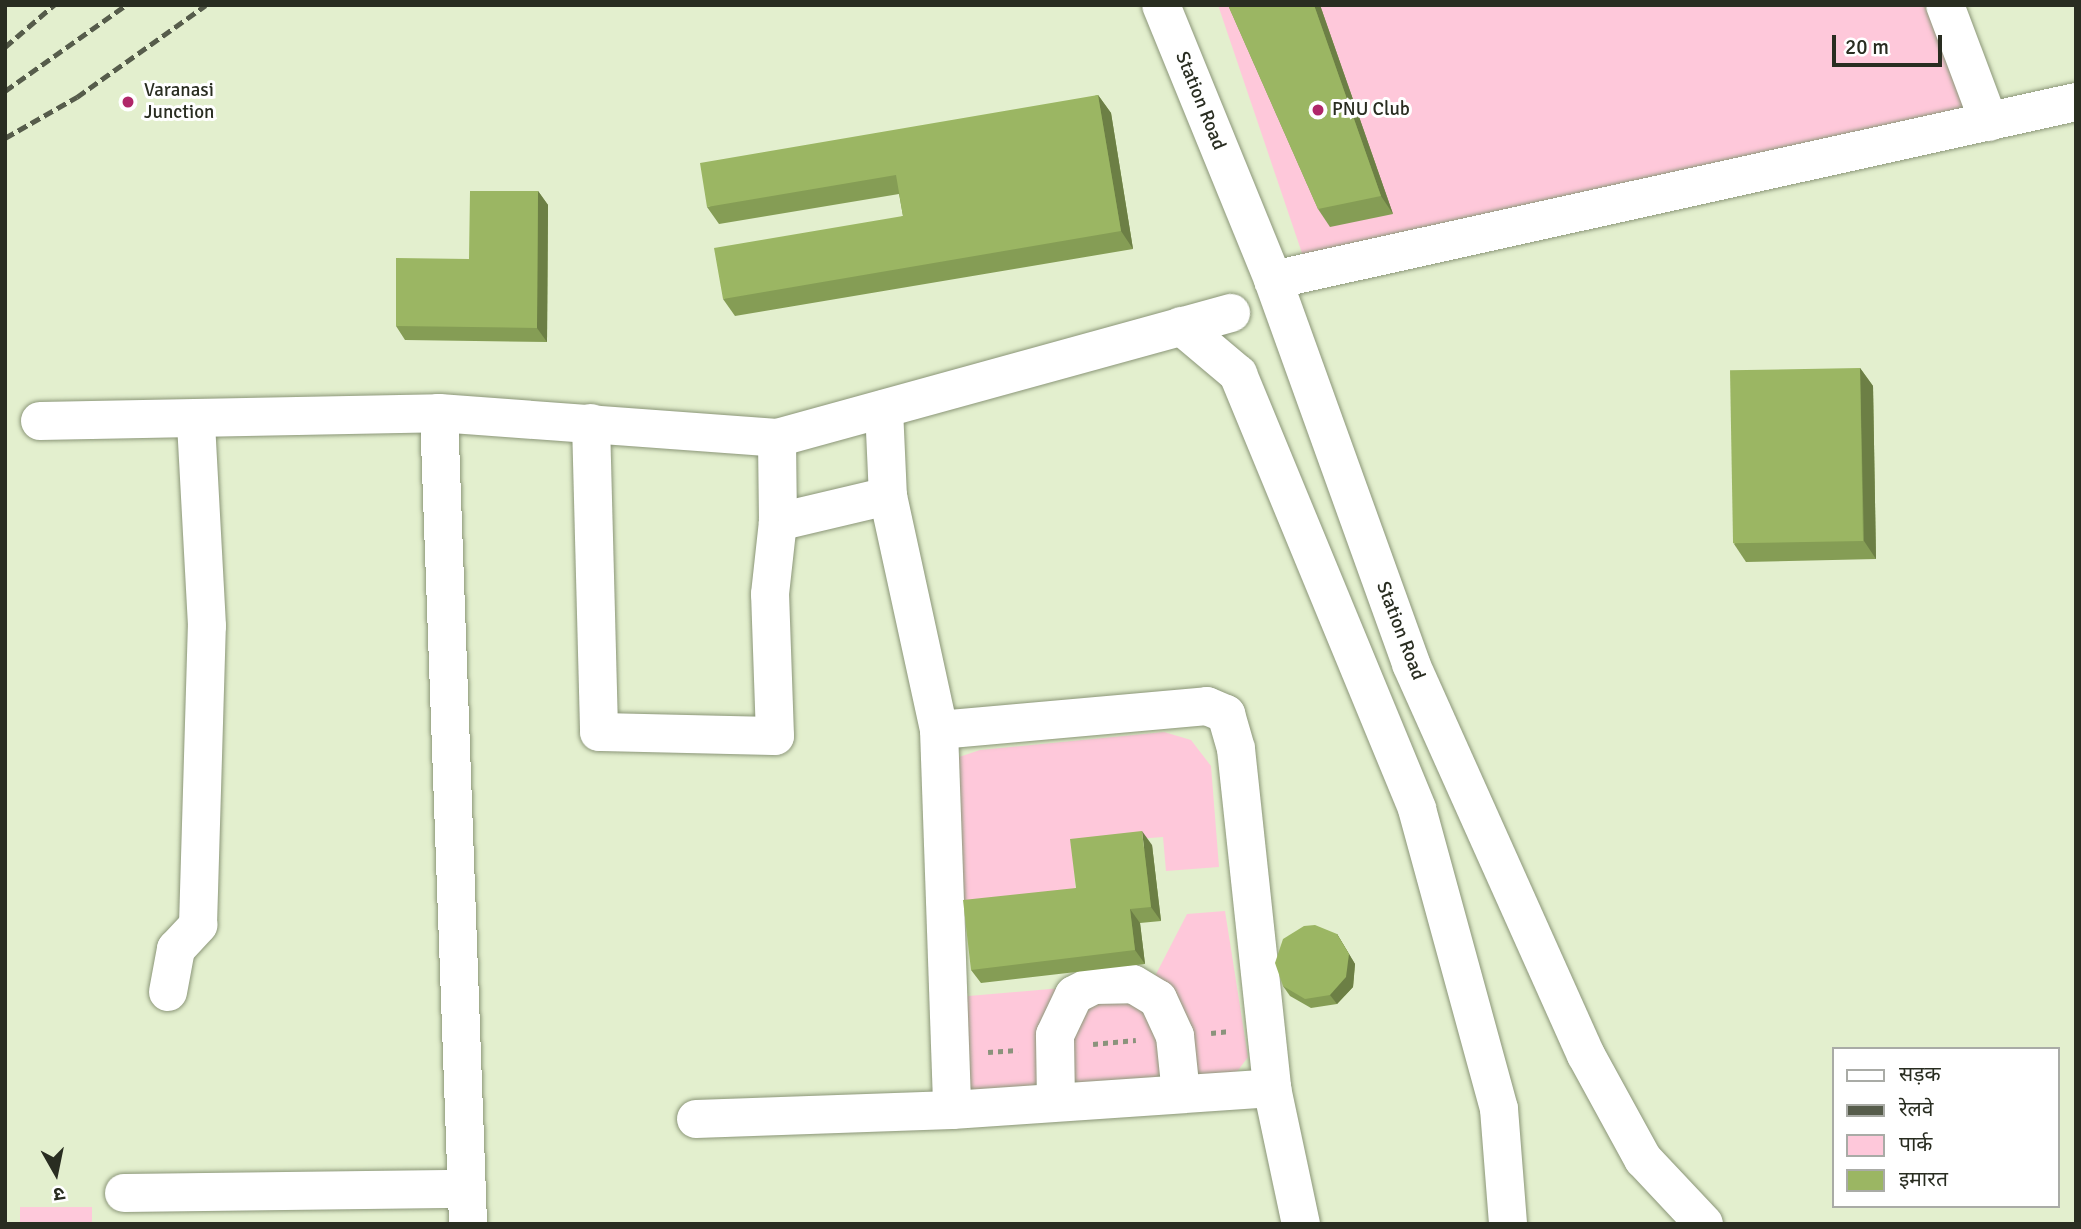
<!DOCTYPE html>
<html>
<head>
<meta charset="utf-8">
<style>
  body { margin:0 }
  #map { position:relative; width:2081px; height:1229px; overflow:hidden; background:#e3efce; font-family:Signika,"Noto Sans Devanagari",sans-serif }
  div>[style] { position:absolute }
  .green>* { inset:0; background:#fec8da; transform-origin:0 0 }
  .path>* { height:4.5px; margin-top:-2.25px; transform-origin:0; background:repeating-linear-gradient(90deg,#8b937c 0 5px,transparent 0 10px) }
  .roads { filter:drop-shadow(0 0 2px #8b9678) drop-shadow(0 0 2px #8b9678) }
  .minor>* { height:38px; margin:-19px; padding:0 19px; transform-origin:19px; border-radius:19px; background:#fff }
  .rail>* { height:5px; margin-top:-2.5px; transform-origin:0; background:repeating-linear-gradient(90deg,#565c4b 0 10px,transparent 0 15px) }
  .wall>* { inset:0; background:#859d55 }
  .shaded-wall>* { inset:0; background:#6c7f45 }
  .building>* { inset:0; background:#9bb663; transform-origin:0 0 }
  .dots>* { width:19px; height:19px; translate:-50% -50%; box-sizing:border-box; border:4px solid #fff; border-radius:50% }
  span { translate:-50% -50%; white-space:nowrap; text-align:center; line-height:1.15; -webkit-text-stroke:6px #fff; paint-order:stroke }
  .poi-label { font-size:19px; color:#292d21 }
  .left { translate:0 -50%; text-align:left }
  .street-label { font-size:19px; color:#292d21 }
  .frame { position:absolute; inset:0; border:7px solid #292d21; pointer-events:none }
  .legend { position:absolute; left:1832px; top:1047px; width:228px; height:161px; box-sizing:border-box; background:#fff; border:2px solid #a9aba6; margin:0; padding:9px 12px; list-style:none; font-size:21px; color:#292d21 }
  .legend li { display:flex; align-items:center; gap:14px; height:35px }
  .legend b { width:35px; border:2px solid #a9aba6 }
  .north { position:absolute; left:21px; top:1138px; width:70px; height:70px; -webkit-text-stroke:5px #fff; paint-order:stroke; rotate:171deg; font-size:19px; font-weight:700; line-height:28px; text-align:center; color:#292d21 }
  .north::after { content:''; display:block; margin:auto; width:24px; height:32px; background:#292d21; clip-path:polygon(50% 0,100% 100%,50% 72%,0 100%) }
  .scale { position:absolute; left:1832px; top:35px; width:110px; height:32px; box-sizing:border-box; border:4px solid #292d21; border-top:0; padding-left:9px; font-size:21px; line-height:24px; white-space:nowrap; color:#292d21; -webkit-text-stroke:5px #fff; paint-order:stroke }
</style>
</head>
<body>
<div id="map">
  <div class="green">
    <div style="clip-path:polygon(1218px 5px,1924px 5px,1969px 110px,1307px 268px)"></div>
    <div style="clip-path:polygon(1164px 732px,1191px 740px,1211px 766px,1219px 867px,1166px 871px,1163px 837px,1072px 844px,1076px 897px,964px 906px,959px 757px,980px 750px)"></div>
    <div style="clip-path:polygon(1225px 911px,1248px 1057px,1236px 1073px,974px 1093px,960px 1082px,957px 997px,1153px 980px,1187px 914px)"></div>
    <div style="left:20px;top:1207px;width:72px;height:17px"></div>
  </div>
  <div class="path">
    <div style="left:1211px;top:1033px;width:19px;rotate:-6deg"></div>
    <div style="left:1093px;top:1044px;width:43px;rotate:-5.3deg"></div>
    <div style="left:988px;top:1052px;width:30px;rotate:-4deg"></div>
  </div>
  <div class="roads">
    <div class="minor">
      <div style="left:1161px;top:5px;width:297px;rotate:67.8deg"></div>
      <div style="left:1273px;top:280px;width:408px;rotate:70.2deg"></div>
      <div style="left:1411px;top:664px;width:428px;rotate:65.9deg"></div>
      <div style="left:1586px;top:1055px;width:119px;rotate:61.3deg"></div>
      <div style="left:1643px;top:1159px;width:89px;rotate:46.8deg"></div>
      <div style="left:1945px;top:5px;width:125px;rotate:69.4deg"></div>
      <div style="left:1273px;top:280px;width:822px;rotate:-12.5deg"></div>
      <div style="left:1181px;top:326px;width:75px;rotate:40.1deg"></div>
      <div style="left:1238px;top:374px;width:470px;rotate:67.6deg"></div>
      <div style="left:1417px;top:809px;width:311px;rotate:74.7deg"></div>
      <div style="left:1499px;top:1109px;width:115px;rotate:85.5deg"></div>
      <div style="left:884px;top:409px;width:87px;rotate:87.4deg"></div>
      <div style="left:888px;top:496px;width:239px;rotate:77.7deg"></div>
      <div style="left:939px;top:730px;width:269px;rotate:-5.1deg"></div>
      <div style="left:1207px;top:706px;width:21px;rotate:23deg"></div>
      <div style="left:1226px;top:714px;width:36px;rotate:74deg"></div>
      <div style="left:1236px;top:749px;width:341px;rotate:83.9deg"></div>
      <div style="left:1272px;top:1088px;width:139px;rotate:78deg"></div>
      <div style="left:439px;top:413px;width:812px;rotate:87.95deg"></div>
      <div style="left:40px;top:421px;width:399px;rotate:-1.1deg"></div>
      <div style="left:439px;top:413px;width:339px;rotate:4.2deg"></div>
      <div style="left:777px;top:438px;width:471px;rotate:-15.4deg"></div>
      <div style="left:591px;top:423px;width:309px;rotate:88.5deg"></div>
      <div style="left:599px;top:732px;width:176px;rotate:1.3deg"></div>
      <div style="left:775px;top:736px;width:142px;rotate:-92deg"></div>
      <div style="left:770px;top:594px;width:72px;rotate:-83.7deg"></div>
      <div style="left:778px;top:522px;width:84px;rotate:-90.7deg"></div>
      <div style="left:778px;top:522px;width:113px;rotate:-13.3deg"></div>
      <div style="left:939px;top:730px;width:380px;rotate:88deg"></div>
      <div style="left:168px;top:992px;width:44px;rotate:-79.5deg"></div>
      <div style="left:176px;top:949px;width:33px;rotate:-47deg"></div>
      <div style="left:198px;top:925px;width:299px;rotate:-88.3deg"></div>
      <div style="left:207px;top:626px;width:206px;rotate:-93.1deg"></div>
      <div style="left:1056px;top:1102px;width:67px;rotate:-90.9deg"></div>
      <div style="left:1055px;top:1035px;width:44px;rotate:-64.6deg"></div>
      <div style="left:1074px;top:995px;width:22px;rotate:-27deg"></div>
      <div style="left:1094px;top:985px;width:39px;rotate:-1deg"></div>
      <div style="left:1133px;top:984px;width:29px;rotate:31deg"></div>
      <div style="left:1158px;top:999px;width:41px;rotate:65.3deg"></div>
      <div style="left:1175px;top:1036px;width:58px;rotate:84.1deg"></div>
      <div style="left:696px;top:1119px;width:256px;rotate:-2deg"></div>
      <div style="left:952px;top:1110px;width:321px;rotate:-3.9deg"></div>
      <div style="left:124px;top:1193px;width:343px;rotate:-0.7deg"></div>
    </div>
  </div>
  <div class="rail">
    <div style="left:5px;top:47px;width:65px;rotate:-40.6deg"></div>
    <div style="left:5px;top:91px;width:148px;rotate:-35.4deg"></div>
    <div style="left:5px;top:138px;width:83px;rotate:-29.7deg"></div>
    <div style="left:77px;top:97px;width:158px;rotate:-35.5deg"></div>
  </div>
  <div class="wall">
    <div style="clip-path:polygon(1228px 5px,1320px 5px,1393px 214px,1330px 227px,1318px 209px)"></div>
    <div style="clip-path:polygon(1098px 95px,1111px 113px,1133px 249px,735px 316px,723px 299px,903px 216px,899px 194px,719px 224px,707px 207px)"></div>
    <div style="clip-path:polygon(538px 191px,548px 205px,547px 342px,405px 340px,396px 326px,469px 259px)"></div>
    <div style="clip-path:polygon(1860px 368px,1873px 386px,1876px 559px,1746px 562px,1734px 544px)"></div>
    <div style="clip-path:polygon(1152px 845px,1161px 921px,1140px 923px,1145px 964px,981px 983px,971px 970px,1076px 888px)"></div>
    <div style="clip-path:polygon(1337px 934px,1355px 964px,1353px 987px,1337px 1004px,1311px 1008px,1290px 996px,1283px 986px)"></div>
  </div>
  <div class="shaded-wall">
    <div style="clip-path:polygon(1314px 5px,1320px 5px,1393px 214px,1381px 196px)"></div>
    <div style="clip-path:polygon(1098px 95px,1111px 113px,1133px 249px,1121px 231px)"></div>
    <div style="clip-path:polygon(538px 191px,548px 205px,547px 342px,537px 328px)"></div>
    <div style="clip-path:polygon(1860px 368px,1873px 386px,1876px 559px,1864px 541px)"></div>
    <div style="clip-path:polygon(1142px 831px,1152px 845px,1161px 921px,1151px 907px)"></div>
    <div style="clip-path:polygon(1130px 909px,1140px 923px,1145px 964px,1135px 950px)"></div>
    <div style="clip-path:polygon(1337px 934px,1355px 964px,1353px 987px,1337px 1004px,1330px 995px)"></div>
  </div>
  <div class="building">
    <div style="clip-path:polygon(1228px 5px,1314px 5px,1381px 196px,1318px 209px)"></div>
    <div style="clip-path:polygon(1098px 95px,1121px 231px,723px 299px,714px 248px,903px 216px,896px 175px,707px 207px,700px 163px)"></div>
    <div style="clip-path:polygon(470px 191px,538px 191px,537px 328px,396px 326px,396px 258px,469px 259px)"></div>
    <div style="left:1860px;top:368px;width:173px;height:130px;rotate:89deg"></div>
    <div style="clip-path:polygon(1142px 831px,1151px 907px,1130px 909px,1135px 950px,971px 970px,963px 900px,1076px 888px,1070px 839px)"></div>
    <div style="clip-path:polygon(1315px 925px,1337px 934px,1349px 954px,1346px 977px,1330px 995px,1305px 999px,1283px 986px,1275px 963px,1283px 939px,1304px 926px)"></div>
  </div>
  <div class="dots">
    <div style="left:128px;top:102px;background:#b02769"></div>
    <div style="left:1318px;top:110px;background:#b02769"></div>
  </div>
  <div class="poi-label">
    <span class="left" style="left:144px;top:102px">Varanasi<br>Junction</span>
    <span class="left" style="left:1332px;top:110px">PNU Club</span>
  </div>
  <div class="street-label">
    <span style="left:1200px;top:101px;rotate:68deg">Station Road</span>
    <span style="left:1400px;top:631px;rotate:69deg">Station Road</span>
  </div>
  <div class="frame"></div>
  <ul class="legend">
  <li><b style="height:9px;background:#fff"></b>सड़क</li>
  <li><b style="height:9px;background:#565c4b"></b>रेलवे</li>
  <li><b style="height:19px;background:#fec8da"></b>पार्क</li>
  <li><b style="height:19px;background:#9bb663"></b>इमारत</li>
  </ul>
  <div class="north">उ</div>
  <div class="scale">20 m</div>
</div>
</body>
</html>
